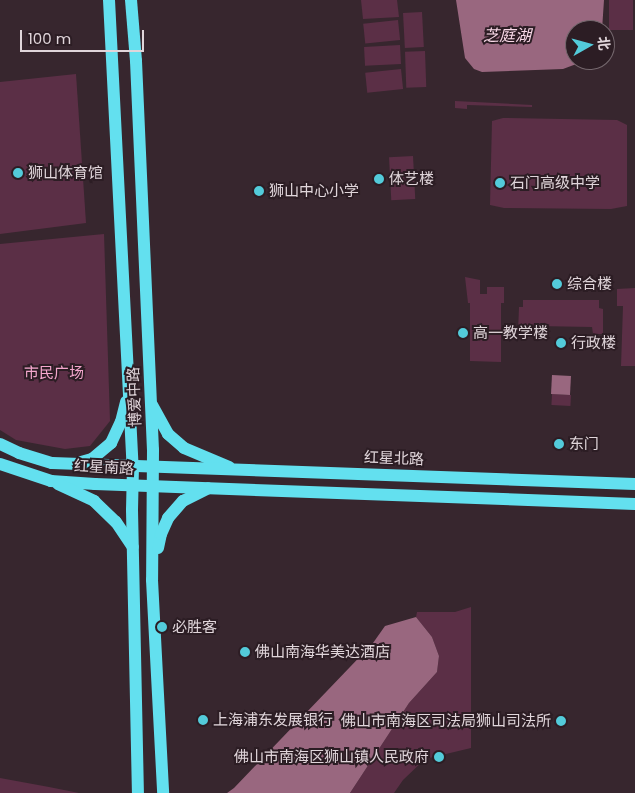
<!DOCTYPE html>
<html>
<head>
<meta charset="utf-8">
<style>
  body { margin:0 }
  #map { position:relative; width:635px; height:793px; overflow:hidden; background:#37262e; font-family:Poppins,"Noto Sans SC",sans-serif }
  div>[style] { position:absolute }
  .green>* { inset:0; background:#5b2f46; transform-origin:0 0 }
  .water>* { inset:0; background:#99677f; transform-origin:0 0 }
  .major>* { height:12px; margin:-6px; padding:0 6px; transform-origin:6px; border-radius:6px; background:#63e0ef }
  .dots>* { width:14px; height:14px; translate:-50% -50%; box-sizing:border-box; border:2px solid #2c1d24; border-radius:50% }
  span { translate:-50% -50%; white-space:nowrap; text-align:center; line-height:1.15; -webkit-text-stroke:4px #2c1d24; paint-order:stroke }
  .poi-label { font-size:15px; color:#e0d5da }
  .left { translate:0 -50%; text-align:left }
  .right { translate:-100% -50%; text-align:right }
  .park-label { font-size:15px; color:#f4a7cd }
  .street-label { font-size:15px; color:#e0d5da }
  .water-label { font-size:16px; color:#f9d9e8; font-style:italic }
  .north { position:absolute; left:565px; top:20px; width:50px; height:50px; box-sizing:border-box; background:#2c1d24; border:1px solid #74676d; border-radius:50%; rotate:83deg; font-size:14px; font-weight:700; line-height:20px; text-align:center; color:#e0d5da }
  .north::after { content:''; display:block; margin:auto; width:18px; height:22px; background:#53cbda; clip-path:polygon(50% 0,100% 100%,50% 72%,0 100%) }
  .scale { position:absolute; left:20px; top:30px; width:124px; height:22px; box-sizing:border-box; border:2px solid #e0d5da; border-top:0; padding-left:6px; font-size:15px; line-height:18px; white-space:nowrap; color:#e0d5da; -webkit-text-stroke:4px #2c1d24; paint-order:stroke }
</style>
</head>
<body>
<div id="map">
  <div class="green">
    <div style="clip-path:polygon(361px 0,397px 0,399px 17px,363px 19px)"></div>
    <div style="left:609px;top:0;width:24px;height:30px"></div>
    <div style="left:422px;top:12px;width:35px;height:19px;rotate:87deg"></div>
    <div style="left:398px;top:20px;width:20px;height:35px;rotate:84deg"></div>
    <div style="left:400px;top:45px;width:19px;height:36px;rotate:87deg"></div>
    <div style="left:425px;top:51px;width:36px;height:20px;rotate:88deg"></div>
    <div style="left:401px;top:69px;width:20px;height:36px;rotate:84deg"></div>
    <div style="clip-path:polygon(76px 74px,86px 223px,0 234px,0 82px)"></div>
    <div style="clip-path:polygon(455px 101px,532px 105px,532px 107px,467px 105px,467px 109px,455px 108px)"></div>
    <div style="clip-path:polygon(503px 118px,617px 120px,627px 125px,627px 206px,611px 209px,504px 208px,490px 205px,492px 121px)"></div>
    <div style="left:413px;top:156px;width:43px;height:24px;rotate:87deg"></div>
    <div style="clip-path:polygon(104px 234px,110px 421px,90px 446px,65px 449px,16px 440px,0 430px,0 244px)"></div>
    <div style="clip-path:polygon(465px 277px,480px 280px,480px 294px,487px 294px,487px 287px,504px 287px,504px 303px,501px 303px,501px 362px,470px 361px,470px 303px,468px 303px)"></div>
    <div style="clip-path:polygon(635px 288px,635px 366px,621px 366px,623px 306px,617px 306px,617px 289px)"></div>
    <div style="clip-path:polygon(523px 300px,599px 300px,599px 308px,603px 309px,603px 334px,593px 334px,592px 327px,537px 326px,530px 326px,530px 332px,518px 332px,519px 307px,523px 307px)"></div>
    <div style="left:552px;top:394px;width:19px;height:11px;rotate:3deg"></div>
    <div style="clip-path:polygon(471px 607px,471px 748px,425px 759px,403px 780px,394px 793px,350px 793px,409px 703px,437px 672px,439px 656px,432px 637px,416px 617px,417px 612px,455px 612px)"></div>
    <div style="clip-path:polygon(0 778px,49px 787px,79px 793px,0 793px)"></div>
  </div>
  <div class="water">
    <div style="clip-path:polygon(456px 0,604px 0,602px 30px,575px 30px,575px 60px,587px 60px,563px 69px,482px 72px,474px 69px,465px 58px)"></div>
    <div style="left:552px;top:375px;width:19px;height:19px;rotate:3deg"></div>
    <div style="clip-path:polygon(416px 617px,432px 637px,439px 656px,437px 672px,409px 703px,350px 793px,227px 793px,234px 788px,373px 643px,385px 626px)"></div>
  </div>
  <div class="major">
    <div style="left:109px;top:0;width:467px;rotate:87.1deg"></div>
    <div style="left:133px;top:466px;width:44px;rotate:91.3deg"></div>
    <div style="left:132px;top:510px;width:283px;rotate:88.8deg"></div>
    <div style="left:131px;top:0;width:61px;rotate:85.3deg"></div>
    <div style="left:136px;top:61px;width:389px;rotate:87.5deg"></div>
    <div style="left:153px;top:450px;width:130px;rotate:90.4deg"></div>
    <div style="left:152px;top:580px;width:213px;rotate:87deg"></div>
    <div style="left:152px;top:405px;width:33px;rotate:61deg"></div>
    <div style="left:168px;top:434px;width:21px;rotate:41deg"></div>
    <div style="left:184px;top:448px;width:49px;rotate:22.9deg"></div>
    <div style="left:0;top:444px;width:21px;rotate:25deg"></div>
    <div style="left:19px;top:453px;width:34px;rotate:17deg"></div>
    <div style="left:52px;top:463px;width:583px;rotate:2.06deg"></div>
    <div style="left:81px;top:462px;width:11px;rotate:-15deg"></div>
    <div style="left:92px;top:459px;width:25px;rotate:-40deg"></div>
    <div style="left:111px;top:443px;width:23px;rotate:-65deg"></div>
    <div style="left:121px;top:422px;width:21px;rotate:-76deg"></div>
    <div style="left:0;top:464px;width:54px;rotate:18.4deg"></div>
    <div style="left:51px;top:481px;width:44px;rotate:3.9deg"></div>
    <div style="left:95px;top:484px;width:540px;rotate:2.12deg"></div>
    <div style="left:58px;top:484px;width:40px;rotate:25deg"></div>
    <div style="left:94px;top:501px;width:30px;rotate:44deg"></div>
    <div style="left:116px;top:522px;width:30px;rotate:56deg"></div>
    <div style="left:158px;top:548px;width:14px;rotate:-78deg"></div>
    <div style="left:161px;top:534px;width:17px;rotate:-66deg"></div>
    <div style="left:168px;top:518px;width:23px;rotate:-49deg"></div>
    <div style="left:183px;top:501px;width:28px;rotate:-27deg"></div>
  </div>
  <div class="dots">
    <div style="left:18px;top:173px;background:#53cbda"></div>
    <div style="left:379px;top:179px;background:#53cbda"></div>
    <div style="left:500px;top:183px;background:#53cbda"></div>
    <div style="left:259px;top:191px;background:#53cbda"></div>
    <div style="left:557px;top:284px;background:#53cbda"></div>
    <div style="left:463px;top:333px;background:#53cbda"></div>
    <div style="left:561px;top:343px;background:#53cbda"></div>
    <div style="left:559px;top:444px;background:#53cbda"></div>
    <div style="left:162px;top:627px;background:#53cbda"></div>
    <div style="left:245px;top:652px;background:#53cbda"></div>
    <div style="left:203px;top:720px;background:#53cbda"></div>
    <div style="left:561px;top:721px;background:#53cbda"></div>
    <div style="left:439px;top:757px;background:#53cbda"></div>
  </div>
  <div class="poi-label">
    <span class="left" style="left:28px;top:173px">狮山体育馆</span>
    <span class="left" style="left:389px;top:179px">体艺楼</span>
    <span class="left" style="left:510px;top:183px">石门高级中学</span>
    <span class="left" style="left:269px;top:191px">狮山中心小学</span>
    <span class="left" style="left:567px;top:284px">综合楼</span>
    <span class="left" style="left:473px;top:333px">高一教学楼</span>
    <span class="left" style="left:571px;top:343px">行政楼</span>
    <span class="left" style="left:569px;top:444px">东门</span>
    <span class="left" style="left:172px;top:627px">必胜客</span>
    <span class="left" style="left:255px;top:652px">佛山南海华美达酒店</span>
    <span class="left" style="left:213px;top:720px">上海浦东发展银行</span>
    <span class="right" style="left:551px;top:721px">佛山市南海区司法局狮山司法所</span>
    <span class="right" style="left:429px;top:757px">佛山市南海区狮山镇人民政府</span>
  </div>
  <div class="park-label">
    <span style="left:54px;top:373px">市民广场</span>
  </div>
  <div class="street-label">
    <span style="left:134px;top:397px;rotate:-92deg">博爱中路</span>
    <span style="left:394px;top:458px;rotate:2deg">红星北路</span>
    <span style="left:104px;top:467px;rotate:3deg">红星南路</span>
  </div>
  <div class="water-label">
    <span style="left:507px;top:36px">芝庭湖</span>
  </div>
  <div class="north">北</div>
  <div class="scale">100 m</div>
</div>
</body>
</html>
